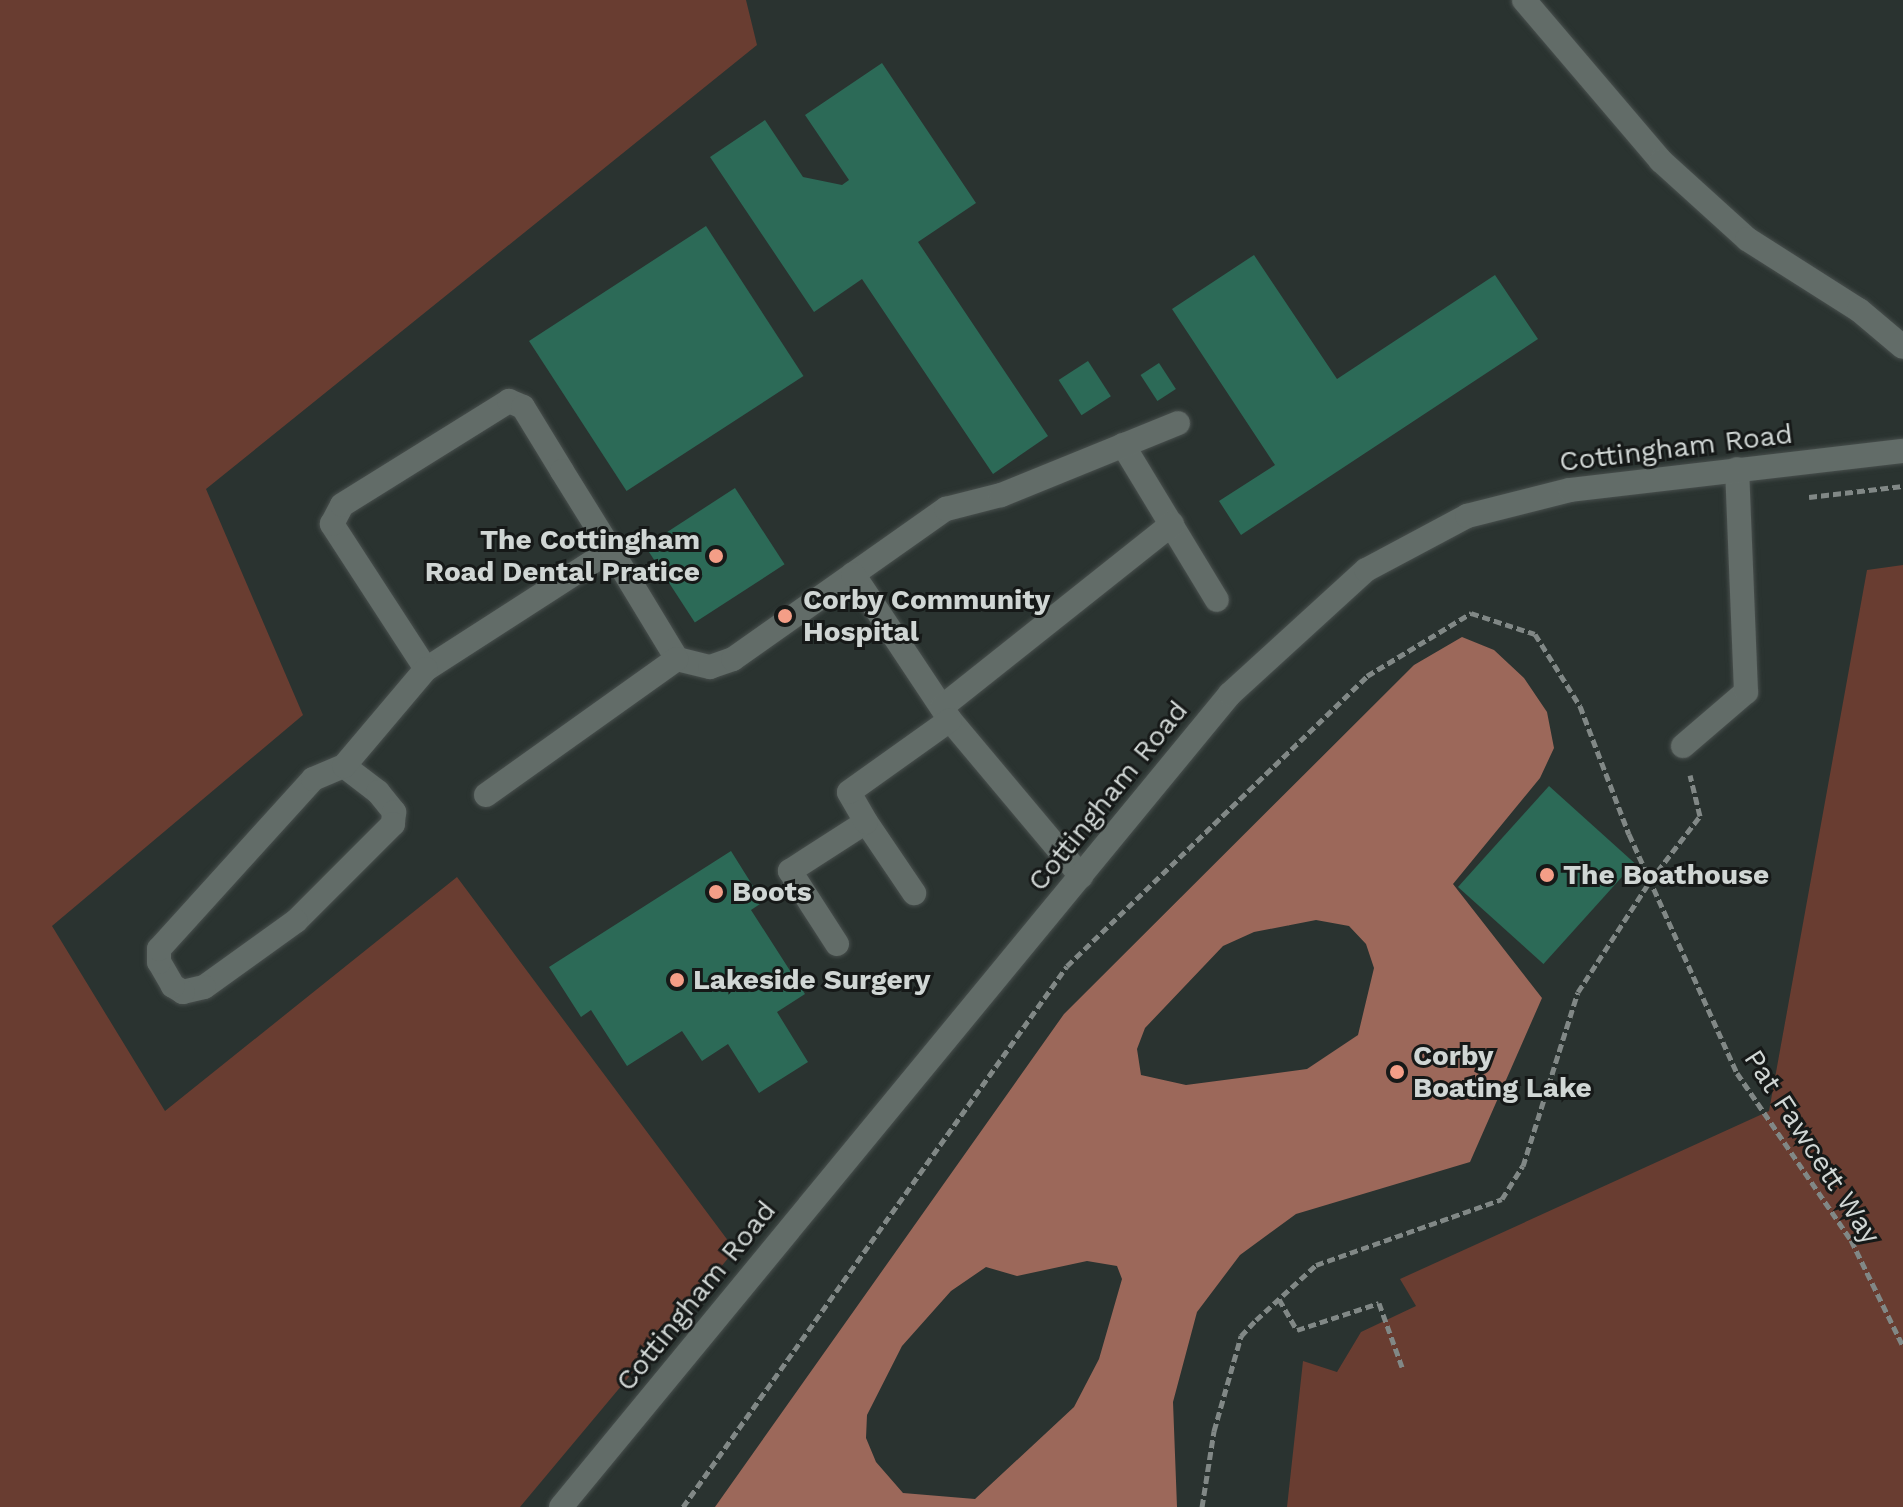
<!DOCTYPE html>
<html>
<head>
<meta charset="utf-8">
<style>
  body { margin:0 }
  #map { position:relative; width:1903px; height:1507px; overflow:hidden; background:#2a3330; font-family:"Work Sans",sans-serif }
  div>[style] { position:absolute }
  .green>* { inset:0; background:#693d31 }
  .water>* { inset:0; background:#9c685a }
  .building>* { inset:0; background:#2c6a57; transform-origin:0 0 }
  .path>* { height:5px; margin-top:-2.5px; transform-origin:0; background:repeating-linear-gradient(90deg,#818886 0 8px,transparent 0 12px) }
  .roads { filter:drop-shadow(0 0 2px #484f4d) drop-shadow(0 0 2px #484f4d) }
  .minor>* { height:24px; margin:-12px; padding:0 12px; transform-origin:12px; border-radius:12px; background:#626c68 }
  .dots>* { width:22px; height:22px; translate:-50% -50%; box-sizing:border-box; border:4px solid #161918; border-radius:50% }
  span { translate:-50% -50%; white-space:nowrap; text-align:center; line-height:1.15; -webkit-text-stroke:6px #161918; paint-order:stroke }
  .street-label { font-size:28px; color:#d0d6d4 }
  .poi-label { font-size:28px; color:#d0d6d4; font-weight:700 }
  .right { translate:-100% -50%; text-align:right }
  .left { translate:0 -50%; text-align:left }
</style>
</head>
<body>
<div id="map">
  <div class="green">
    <div style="clip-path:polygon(0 0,746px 0,757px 45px,206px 489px,303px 715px,52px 926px,165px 1111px,457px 877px,735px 1250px,520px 1507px,0 1507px)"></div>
    <div style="clip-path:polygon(1903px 565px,1903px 1507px,1287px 1507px,1303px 1361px,1337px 1372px,1361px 1332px,1416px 1306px,1400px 1279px,1769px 1111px,1867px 570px)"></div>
  </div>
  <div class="water">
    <div style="clip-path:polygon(evenodd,1462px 637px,1494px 650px,1524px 678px,1547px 712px,1554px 748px,1540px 778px,1453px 884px,1542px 998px,1470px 1162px,1296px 1214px,1240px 1255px,1197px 1312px,1173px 1402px,1177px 1507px,715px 1507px,1064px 1014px,1414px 665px,1462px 637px,1316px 920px,1349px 926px,1366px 944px,1374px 968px,1358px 1035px,1307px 1069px,1186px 1085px,1141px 1075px,1137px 1049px,1145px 1028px,1223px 946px,1254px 932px,1316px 920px,1462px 637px,1087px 1261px,1117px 1266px,1122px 1279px,1099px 1359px,1074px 1407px,975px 1499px,903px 1493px,876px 1462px,866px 1438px,867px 1415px,902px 1346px,951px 1291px,986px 1267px,1017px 1276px,1087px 1261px)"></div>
  </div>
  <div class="building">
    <div style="clip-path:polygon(882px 63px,976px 203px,918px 242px,1048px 436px,993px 474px,862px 279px,814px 312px,710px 157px,765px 120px,803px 177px,842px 185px,849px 180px,805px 115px)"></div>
    <div style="left:706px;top:226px;width:179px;height:211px;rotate:57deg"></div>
    <div style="clip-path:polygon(1254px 255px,1337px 379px,1495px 275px,1538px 339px,1241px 535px,1219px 501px,1275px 465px,1172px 309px)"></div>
    <div style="left:1088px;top:361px;width:42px;height:35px;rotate:57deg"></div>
    <div style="left:1159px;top:363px;width:31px;height:22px;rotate:57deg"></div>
    <div style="left:735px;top:488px;width:91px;height:107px;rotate:57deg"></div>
    <div style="left:1549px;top:786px;width:115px;height:136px;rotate:42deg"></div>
    <div style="clip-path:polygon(731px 851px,763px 902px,751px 910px,805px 994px,777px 1012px,808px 1062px,759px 1093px,728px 1044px,702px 1061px,682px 1031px,627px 1066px,591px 1010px,581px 1017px,549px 967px)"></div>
  </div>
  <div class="path">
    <div style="left:1809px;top:497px;width:95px;rotate:-6.7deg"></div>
    <div style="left:1279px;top:1299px;width:36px;rotate:60deg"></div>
    <div style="left:1297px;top:1330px;width:86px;rotate:-18.2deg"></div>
    <div style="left:1379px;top:1303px;width:68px;rotate:70.2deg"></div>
    <div style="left:683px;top:1507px;width:663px;rotate:-54.63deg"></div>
    <div style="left:1067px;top:966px;width:417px;rotate:-44deg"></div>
    <div style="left:1367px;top:676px;width:122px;rotate:-31.2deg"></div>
    <div style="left:1471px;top:613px;width:67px;rotate:18.2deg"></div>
    <div style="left:1535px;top:634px;width:85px;rotate:58deg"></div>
    <div style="left:1580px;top:706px;width:137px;rotate:69.1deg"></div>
    <div style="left:1629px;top:834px;width:262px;rotate:65.7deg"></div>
    <div style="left:1737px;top:1073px;width:202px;rotate:55.7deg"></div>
    <div style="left:1851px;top:1240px;width:118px;rotate:63.9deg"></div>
    <div style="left:1202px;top:1507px;width:77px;rotate:-81deg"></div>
    <div style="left:1214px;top:1431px;width:99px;rotate:-74.1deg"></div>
    <div style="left:1241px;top:1336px;width:22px;rotate:-47deg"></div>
    <div style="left:1256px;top:1320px;width:81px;rotate:-42.5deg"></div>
    <div style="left:1316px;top:1265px;width:197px;rotate:-19.5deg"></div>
    <div style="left:1502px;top:1199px;width:39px;rotate:-58deg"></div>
    <div style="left:1523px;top:1166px;width:182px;rotate:-72.5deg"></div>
    <div style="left:1578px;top:992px;width:132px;rotate:-57deg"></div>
    <div style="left:1650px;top:881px;width:82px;rotate:-52.4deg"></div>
    <div style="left:1700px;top:816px;width:42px;rotate:-103.7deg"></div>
  </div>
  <div class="roads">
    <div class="minor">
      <div style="left:1524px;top:0;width:211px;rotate:49.6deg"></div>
      <div style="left:1661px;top:161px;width:116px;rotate:42.2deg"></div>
      <div style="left:1747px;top:239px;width:133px;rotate:32.4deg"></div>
      <div style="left:1859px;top:310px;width:57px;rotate:40.1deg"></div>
      <div style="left:1123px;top:445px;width:181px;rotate:58.8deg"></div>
      <div style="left:611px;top:550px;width:220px;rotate:147.2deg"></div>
      <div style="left:426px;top:669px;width:173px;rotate:-123deg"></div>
      <div style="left:332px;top:524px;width:21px;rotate:-62deg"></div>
      <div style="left:342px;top:505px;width:197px;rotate:-31.9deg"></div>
      <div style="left:509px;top:401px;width:15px;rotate:23deg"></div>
      <div style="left:523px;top:407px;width:75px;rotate:58.6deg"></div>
      <div style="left:562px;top:471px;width:93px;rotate:58.2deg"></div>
      <div style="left:611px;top:550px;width:127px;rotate:58.8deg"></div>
      <div style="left:677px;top:659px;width:34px;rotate:14deg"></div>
      <div style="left:710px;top:667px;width:24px;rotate:-19deg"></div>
      <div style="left:733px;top:659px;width:261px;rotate:-35.2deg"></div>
      <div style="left:946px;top:509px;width:57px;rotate:-14.3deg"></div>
      <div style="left:1001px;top:495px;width:191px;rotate:-22.1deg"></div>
      <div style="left:853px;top:574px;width:175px;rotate:56.4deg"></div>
      <div style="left:950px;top:720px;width:204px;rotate:50deg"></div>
      <div style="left:942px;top:707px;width:294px;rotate:-38.5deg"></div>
      <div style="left:1683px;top:746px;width:83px;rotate:-40.6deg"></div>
      <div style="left:1746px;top:692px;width:223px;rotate:-92.3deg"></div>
      <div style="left:344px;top:766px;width:43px;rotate:37.4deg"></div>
      <div style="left:378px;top:792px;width:26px;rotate:51deg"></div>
      <div style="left:394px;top:812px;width:12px;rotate:95deg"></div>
      <div style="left:393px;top:824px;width:137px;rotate:135deg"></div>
      <div style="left:296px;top:921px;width:113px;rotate:144.3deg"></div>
      <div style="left:204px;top:987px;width:22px;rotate:167deg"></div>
      <div style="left:183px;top:992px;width:12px;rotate:-149deg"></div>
      <div style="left:173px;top:986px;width:28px;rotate:-120deg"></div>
      <div style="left:159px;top:962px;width:13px;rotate:-90deg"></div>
      <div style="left:159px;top:949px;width:229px;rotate:-47.8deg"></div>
      <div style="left:313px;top:779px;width:34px;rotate:-23deg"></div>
      <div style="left:344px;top:766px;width:127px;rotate:-49.8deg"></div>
      <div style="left:486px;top:795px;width:234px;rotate:-35.5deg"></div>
      <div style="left:866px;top:822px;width:86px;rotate:55.9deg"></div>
      <div style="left:837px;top:944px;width:87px;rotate:-122.8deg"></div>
      <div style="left:790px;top:871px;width:90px;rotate:-32.8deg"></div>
      <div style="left:866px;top:822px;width:34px;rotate:-120deg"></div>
      <div style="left:849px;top:792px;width:124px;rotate:-35.5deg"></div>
      <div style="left:561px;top:1507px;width:1053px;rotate:-50.55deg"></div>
      <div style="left:1230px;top:694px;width:184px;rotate:-42.4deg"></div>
      <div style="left:1366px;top:570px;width:115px;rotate:-28.1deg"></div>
      <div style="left:1467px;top:516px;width:106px;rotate:-14.2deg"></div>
      <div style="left:1570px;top:490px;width:335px;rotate:-6.7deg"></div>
    </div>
  </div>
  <div class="dots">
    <div style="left:716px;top:556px;background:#f49e87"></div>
    <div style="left:785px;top:616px;background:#f49e87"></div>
    <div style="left:1547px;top:875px;background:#f49e87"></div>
    <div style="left:716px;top:892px;background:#f49e87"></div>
    <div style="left:677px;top:980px;background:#f49e87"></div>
    <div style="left:1397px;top:1072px;background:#f49e87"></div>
  </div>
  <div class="street-label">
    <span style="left:1676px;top:448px;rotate:-7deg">Cottingham Road</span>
    <span style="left:1108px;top:796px;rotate:-51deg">Cottingham Road</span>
    <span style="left:1812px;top:1147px;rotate:57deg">Pat Fawcett Way</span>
    <span style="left:696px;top:1296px;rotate:-51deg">Cottingham Road</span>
  </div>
  <div class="poi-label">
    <span class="right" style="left:700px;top:556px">The Cottingham<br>Road Dental Pratice</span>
    <span class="left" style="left:803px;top:616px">Corby Community<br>Hospital</span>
    <span class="left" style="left:1563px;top:875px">The Boathouse</span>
    <span class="left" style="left:732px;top:892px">Boots</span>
    <span class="left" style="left:693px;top:980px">Lakeside Surgery</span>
    <span class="left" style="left:1413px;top:1072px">Corby<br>Boating Lake</span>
  </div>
</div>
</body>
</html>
